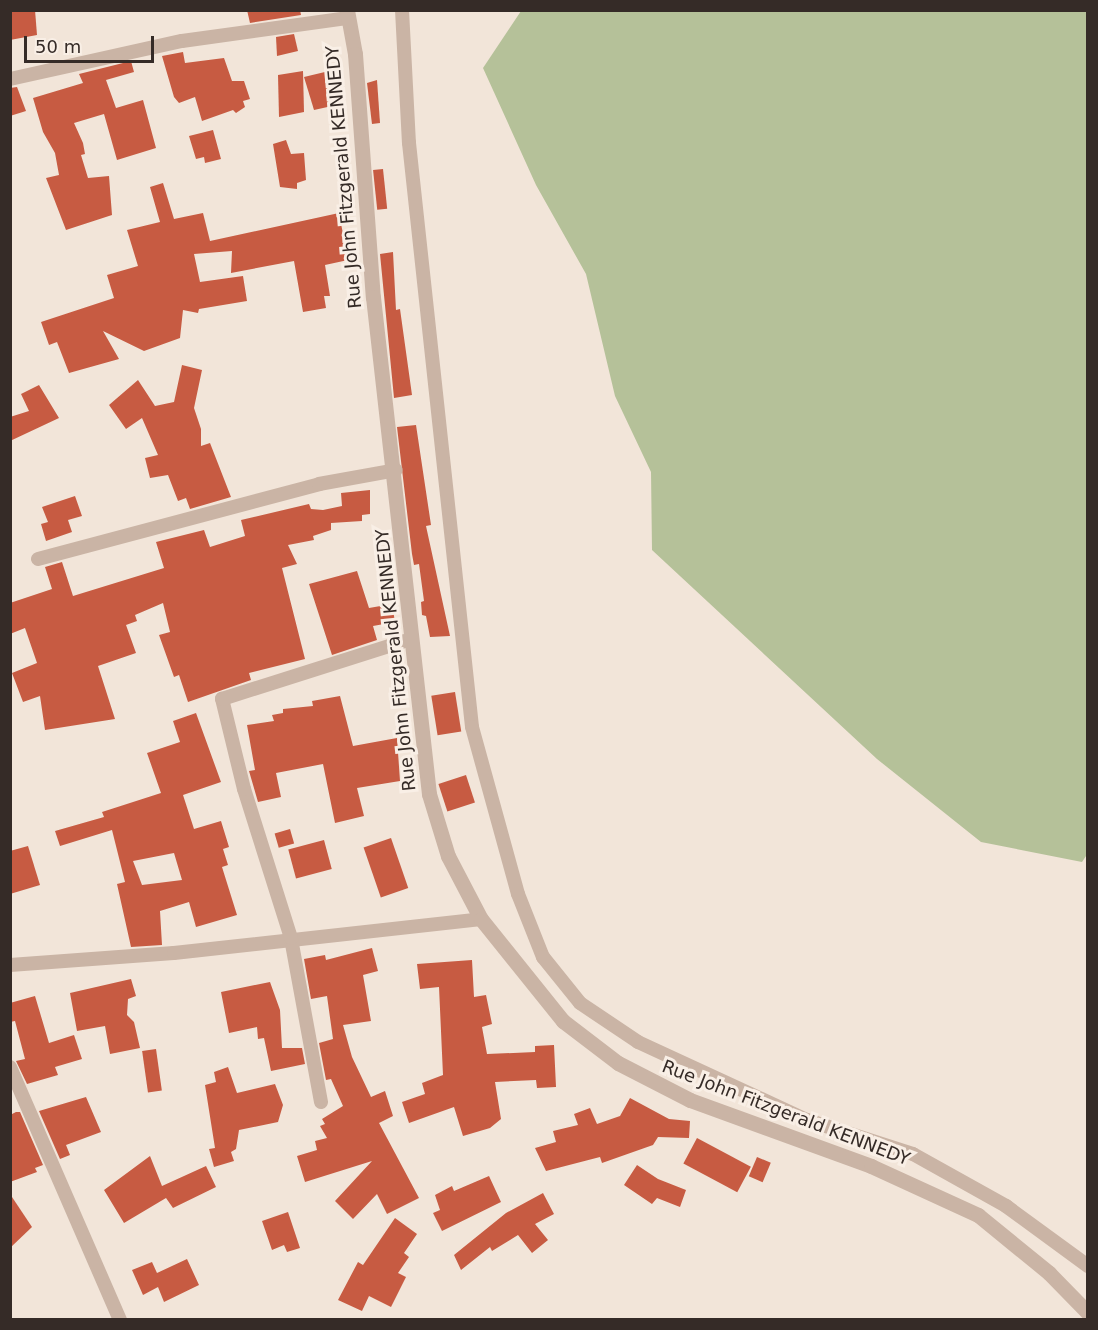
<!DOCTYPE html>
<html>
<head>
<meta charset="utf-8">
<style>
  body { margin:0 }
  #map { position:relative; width:1098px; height:1330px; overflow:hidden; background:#f2e5d9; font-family:"DejaVu Sans",sans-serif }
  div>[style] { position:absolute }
  .green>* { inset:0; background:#b5c199 }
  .building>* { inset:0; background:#c75b42; transform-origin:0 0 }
  .minor>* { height:14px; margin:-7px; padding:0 7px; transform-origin:7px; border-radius:7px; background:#cab4a5 }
  .tertiary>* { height:15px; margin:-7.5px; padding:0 7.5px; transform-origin:7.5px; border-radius:7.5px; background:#cab4a5 }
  span { translate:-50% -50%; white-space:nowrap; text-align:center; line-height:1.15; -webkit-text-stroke:6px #f9efe6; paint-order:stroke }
  .street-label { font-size:18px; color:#352b27 }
  .frame { position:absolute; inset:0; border:12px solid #352b27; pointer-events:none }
  .scale { position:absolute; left:24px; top:36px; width:130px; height:27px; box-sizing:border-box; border:3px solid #352b27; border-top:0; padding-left:8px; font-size:18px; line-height:21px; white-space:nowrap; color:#352b27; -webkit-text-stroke:4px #f9efe6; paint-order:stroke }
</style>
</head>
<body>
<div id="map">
  <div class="green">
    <div style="clip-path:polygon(521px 11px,1087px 11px,1088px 853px,1082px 862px,981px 842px,877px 759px,652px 550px,651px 472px,615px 396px,586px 274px,536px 185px,483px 68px)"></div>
  </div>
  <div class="building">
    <div style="clip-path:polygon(10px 10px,35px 10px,37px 35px,10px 40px)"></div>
    <div style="clip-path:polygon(247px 10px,300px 10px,301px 15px,250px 23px)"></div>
    <div style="clip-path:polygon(294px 34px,298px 51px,277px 56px,276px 37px)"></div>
    <div style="clip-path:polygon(183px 52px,185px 63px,224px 58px,232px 81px,244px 81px,250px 99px,243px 101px,245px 107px,236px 113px,233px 110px,202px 121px,195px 97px,179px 103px,174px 97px,162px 56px)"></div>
    <div style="clip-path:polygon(131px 61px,134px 72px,106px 80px,116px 108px,143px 100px,156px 148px,117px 160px,104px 114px,74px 123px,83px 143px,85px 154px,81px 155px,88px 178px,109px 176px,112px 215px,66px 230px,46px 178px,59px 175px,55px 153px,43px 132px,33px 98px,83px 83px,79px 74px)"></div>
    <div style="clip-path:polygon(303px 71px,304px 112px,279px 117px,278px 75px)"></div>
    <div style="clip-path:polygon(329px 71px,335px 89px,332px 106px,314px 110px,304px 77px)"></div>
    <div style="clip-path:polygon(377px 80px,380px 123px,372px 124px,367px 83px)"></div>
    <div style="clip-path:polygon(17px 87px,26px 111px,10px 116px,10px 88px)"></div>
    <div style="clip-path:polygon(213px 130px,221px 159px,205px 163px,204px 157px,196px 159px,189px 136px)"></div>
    <div style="clip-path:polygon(286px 140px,291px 154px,304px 153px,306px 180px,297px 183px,297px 189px,280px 187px,273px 144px)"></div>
    <div style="left:383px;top:169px;width:40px;height:10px;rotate:84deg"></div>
    <div style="clip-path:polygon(163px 183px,174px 219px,203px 213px,210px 241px,339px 213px,348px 260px,325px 265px,330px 296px,324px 296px,326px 308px,303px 312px,294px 261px,231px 273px,232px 251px,194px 254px,200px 282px,243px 276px,247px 301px,199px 309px,198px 313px,183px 310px,180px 338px,144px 351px,103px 331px,119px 359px,69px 373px,57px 342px,49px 345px,41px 322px,114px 298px,107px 275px,138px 266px,127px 230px,160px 222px,150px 187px)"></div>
    <div style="clip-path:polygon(393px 252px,396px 310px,400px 309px,412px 395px,394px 398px,380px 254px)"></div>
    <div style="clip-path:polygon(182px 365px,202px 370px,194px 408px,201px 429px,201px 446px,210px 443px,231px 497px,190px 509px,186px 498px,178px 501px,168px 475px,150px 478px,145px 458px,158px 455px,142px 418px,126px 429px,109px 405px,138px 380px,155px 406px,174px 402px)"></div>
    <div style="clip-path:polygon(39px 385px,59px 418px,10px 441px,10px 417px,29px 411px,21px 394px)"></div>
    <div style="clip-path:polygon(416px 425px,431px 525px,426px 526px,450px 636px,430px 637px,426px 616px,422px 615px,421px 602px,424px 601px,419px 564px,414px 565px,412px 554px,397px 427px)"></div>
    <div style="clip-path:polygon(370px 490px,370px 514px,362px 515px,362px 521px,331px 523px,331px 530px,313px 536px,314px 540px,288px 545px,297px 564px,282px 568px,305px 659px,249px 673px,251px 680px,188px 702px,179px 675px,174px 677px,159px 635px,170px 632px,163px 603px,135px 615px,137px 621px,126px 625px,136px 653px,98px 666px,115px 719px,45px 730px,40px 696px,23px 702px,12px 673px,37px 663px,25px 628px,10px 634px,10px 603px,52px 589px,45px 567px,62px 562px,73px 596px,164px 568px,156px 542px,204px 530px,210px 547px,245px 536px,241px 520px,309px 504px,311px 509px,323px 510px,342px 506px,341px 493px)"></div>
    <div style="clip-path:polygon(75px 496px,82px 516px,68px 520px,72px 532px,46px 541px,41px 524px,48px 522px,42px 507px)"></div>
    <div style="clip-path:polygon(357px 571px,369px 608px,392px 604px,395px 622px,373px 626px,377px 640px,332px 655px,309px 584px)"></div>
    <div style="left:455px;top:692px;width:40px;height:24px;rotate:81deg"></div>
    <div style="clip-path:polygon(340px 696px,353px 746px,397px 738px,400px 781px,357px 788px,364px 816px,335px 823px,323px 764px,276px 773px,281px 797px,258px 802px,249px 771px,255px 770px,247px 725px,274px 721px,272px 715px,283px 713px,283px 709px,313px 706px,312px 701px)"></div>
    <div style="clip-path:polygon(evenodd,196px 713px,221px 782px,183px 795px,194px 829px,221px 821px,229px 847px,223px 849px,228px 865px,222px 867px,237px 915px,196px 927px,189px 902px,160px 911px,162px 945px,131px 947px,117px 884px,125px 882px,112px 830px,60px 846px,55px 831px,104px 817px,102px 812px,161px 793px,147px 753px,180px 742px,173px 721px,196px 713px,174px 853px,182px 880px,142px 885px,133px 861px,174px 853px)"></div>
    <div style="left:466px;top:775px;width:29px;height:29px;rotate:72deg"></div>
    <div style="left:290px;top:829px;width:15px;height:16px;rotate:74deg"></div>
    <div style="left:391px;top:838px;width:53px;height:29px;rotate:71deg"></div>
    <div style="left:324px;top:840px;width:30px;height:37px;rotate:75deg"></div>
    <div style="clip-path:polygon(28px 846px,40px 885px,10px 894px,10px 851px)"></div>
    <div style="clip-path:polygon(372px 948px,378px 971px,363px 975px,371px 1021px,343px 1025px,352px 1057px,371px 1097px,385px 1091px,393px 1116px,379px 1123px,419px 1198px,387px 1214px,377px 1194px,353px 1219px,335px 1201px,372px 1161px,305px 1182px,297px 1156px,317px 1150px,315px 1141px,327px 1138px,320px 1126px,325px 1124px,322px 1119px,343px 1106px,331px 1079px,326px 1080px,319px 1043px,333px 1039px,327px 996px,311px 999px,304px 959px,325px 955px,326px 960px)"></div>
    <div style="clip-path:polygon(472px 960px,474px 997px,486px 995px,492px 1024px,482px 1027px,487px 1054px,535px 1052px,535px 1046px,554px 1045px,556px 1087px,537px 1088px,536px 1080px,495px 1082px,501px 1119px,490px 1128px,463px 1136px,454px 1107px,409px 1123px,402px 1102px,425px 1094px,422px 1083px,443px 1075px,439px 987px,420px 989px,417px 964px)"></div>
    <div style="clip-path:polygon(131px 979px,136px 996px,128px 999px,127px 1015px,134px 1022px,140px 1048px,110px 1054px,105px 1026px,77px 1031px,70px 993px)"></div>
    <div style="clip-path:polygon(270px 982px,280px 1010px,282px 1048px,302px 1048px,305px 1064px,271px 1071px,264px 1038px,258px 1039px,257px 1027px,229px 1033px,221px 992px)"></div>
    <div style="clip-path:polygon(35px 996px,49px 1043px,74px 1035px,82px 1059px,55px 1067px,58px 1075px,27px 1084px,16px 1061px,25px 1059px,15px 1021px,10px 1022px,10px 1003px)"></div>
    <div style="left:156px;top:1049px;width:42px;height:14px;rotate:82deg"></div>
    <div style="clip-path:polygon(228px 1067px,237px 1093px,275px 1084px,283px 1105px,278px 1122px,239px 1130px,236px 1149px,231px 1152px,234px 1161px,214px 1167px,209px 1149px,215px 1148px,205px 1085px,216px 1082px,214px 1072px)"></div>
    <div style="clip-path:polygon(86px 1097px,101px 1132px,66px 1145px,70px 1155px,60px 1159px,39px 1111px)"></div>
    <div style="clip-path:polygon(630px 1098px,669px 1119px,690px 1121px,689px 1138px,658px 1137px,653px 1145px,602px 1163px,600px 1157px,546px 1171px,535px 1148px,556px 1142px,553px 1131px,578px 1125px,574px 1114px,590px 1108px,597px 1124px,620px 1116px)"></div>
    <div style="clip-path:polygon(16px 1112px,20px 1112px,43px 1165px,35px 1168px,37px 1172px,10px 1182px,10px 1115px)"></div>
    <div style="left:697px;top:1138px;width:61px;height:29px;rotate:28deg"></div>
    <div style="clip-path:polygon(150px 1156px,162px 1186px,206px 1166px,216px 1187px,173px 1208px,166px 1198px,124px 1223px,104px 1190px)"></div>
    <div style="left:757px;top:1157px;width:15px;height:21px;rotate:23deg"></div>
    <div style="clip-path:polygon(637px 1165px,658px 1179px,686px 1190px,680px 1207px,657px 1198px,652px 1204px,624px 1185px)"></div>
    <div style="clip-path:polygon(489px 1176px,501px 1202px,442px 1231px,433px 1213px,440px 1210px,435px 1195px,452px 1186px,454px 1191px)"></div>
    <div style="clip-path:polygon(543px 1193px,554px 1214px,535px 1224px,548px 1240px,532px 1253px,518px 1235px,492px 1251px,490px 1247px,461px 1270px,454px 1255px,506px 1213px)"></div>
    <div style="clip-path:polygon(10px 1194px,32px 1227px,10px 1248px)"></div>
    <div style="clip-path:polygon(288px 1212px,300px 1248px,287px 1252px,284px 1245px,272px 1250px,262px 1221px)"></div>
    <div style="clip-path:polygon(395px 1218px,417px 1234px,404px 1253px,409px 1257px,398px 1273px,406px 1277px,391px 1307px,369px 1296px,362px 1311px,338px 1300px,358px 1262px,363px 1265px)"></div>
    <div style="clip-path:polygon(187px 1259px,199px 1285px,164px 1302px,158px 1287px,143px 1295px,132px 1270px,152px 1262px,157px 1273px)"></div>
  </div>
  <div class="minor">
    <div style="left:402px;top:10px;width:133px;rotate:87deg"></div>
    <div style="left:409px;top:143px;width:587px;rotate:83.84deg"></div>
    <div style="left:472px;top:727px;width:173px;rotate:74.6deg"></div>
    <div style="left:518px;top:894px;width:68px;rotate:68.4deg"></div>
    <div style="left:543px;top:957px;width:59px;rotate:51.2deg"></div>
    <div style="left:580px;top:1003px;width:70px;rotate:33.9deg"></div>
    <div style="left:638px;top:1042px;width:186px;rotate:24.8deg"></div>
    <div style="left:807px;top:1120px;width:111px;rotate:17.8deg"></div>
    <div style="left:913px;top:1154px;width:107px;rotate:29.2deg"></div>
    <div style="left:1006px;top:1206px;width:102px;rotate:36.2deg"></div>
    <div style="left:10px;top:79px;width:176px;rotate:-12.5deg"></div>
    <div style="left:182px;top:41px;width:168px;rotate:-7.9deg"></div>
    <div style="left:38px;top:559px;width:291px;rotate:-14.9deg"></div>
    <div style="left:319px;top:484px;width:78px;rotate:-10.3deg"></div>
    <div style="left:10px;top:965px;width:164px;rotate:-4.2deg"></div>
    <div style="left:174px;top:953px;width:309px;rotate:-6.3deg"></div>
    <div style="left:10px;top:1067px;width:276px;rotate:66.5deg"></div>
    <div style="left:321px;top:1102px;width:167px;rotate:-100.4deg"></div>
    <div style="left:291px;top:938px;width:156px;rotate:-107.5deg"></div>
    <div style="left:244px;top:789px;width:93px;rotate:-103.7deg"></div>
    <div style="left:222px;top:699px;width:198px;rotate:-17.6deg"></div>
  </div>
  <div class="tertiary">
    <div style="left:347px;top:10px;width:45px;rotate:79.7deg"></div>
    <div style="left:355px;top:54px;width:244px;rotate:85.8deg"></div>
    <div style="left:373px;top:297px;width:500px;rotate:83.57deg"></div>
    <div style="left:429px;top:794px;width:65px;rotate:73deg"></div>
    <div style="left:448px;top:856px;width:71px;rotate:62.4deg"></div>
    <div style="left:481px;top:919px;width:131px;rotate:51.2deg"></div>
    <div style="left:563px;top:1021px;width:69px;rotate:37.4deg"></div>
    <div style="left:618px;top:1063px;width:81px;rotate:27.2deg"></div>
    <div style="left:690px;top:1100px;width:193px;rotate:20deg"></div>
    <div style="left:871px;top:1166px;width:118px;rotate:24.6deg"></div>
    <div style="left:978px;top:1215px;width:92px;rotate:39.2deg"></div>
    <div style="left:1049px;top:1273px;width:56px;rotate:45.7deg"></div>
  </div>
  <div class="street-label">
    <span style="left:344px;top:177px;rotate:-95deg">Rue John Fitzgerald KENNEDY</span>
    <span style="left:396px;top:660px;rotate:-96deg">Rue John Fitzgerald KENNEDY</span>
    <span style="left:786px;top:1113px;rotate:21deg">Rue John Fitzgerald KENNEDY</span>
  </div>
  <div class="frame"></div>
  <div class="scale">50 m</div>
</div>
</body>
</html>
